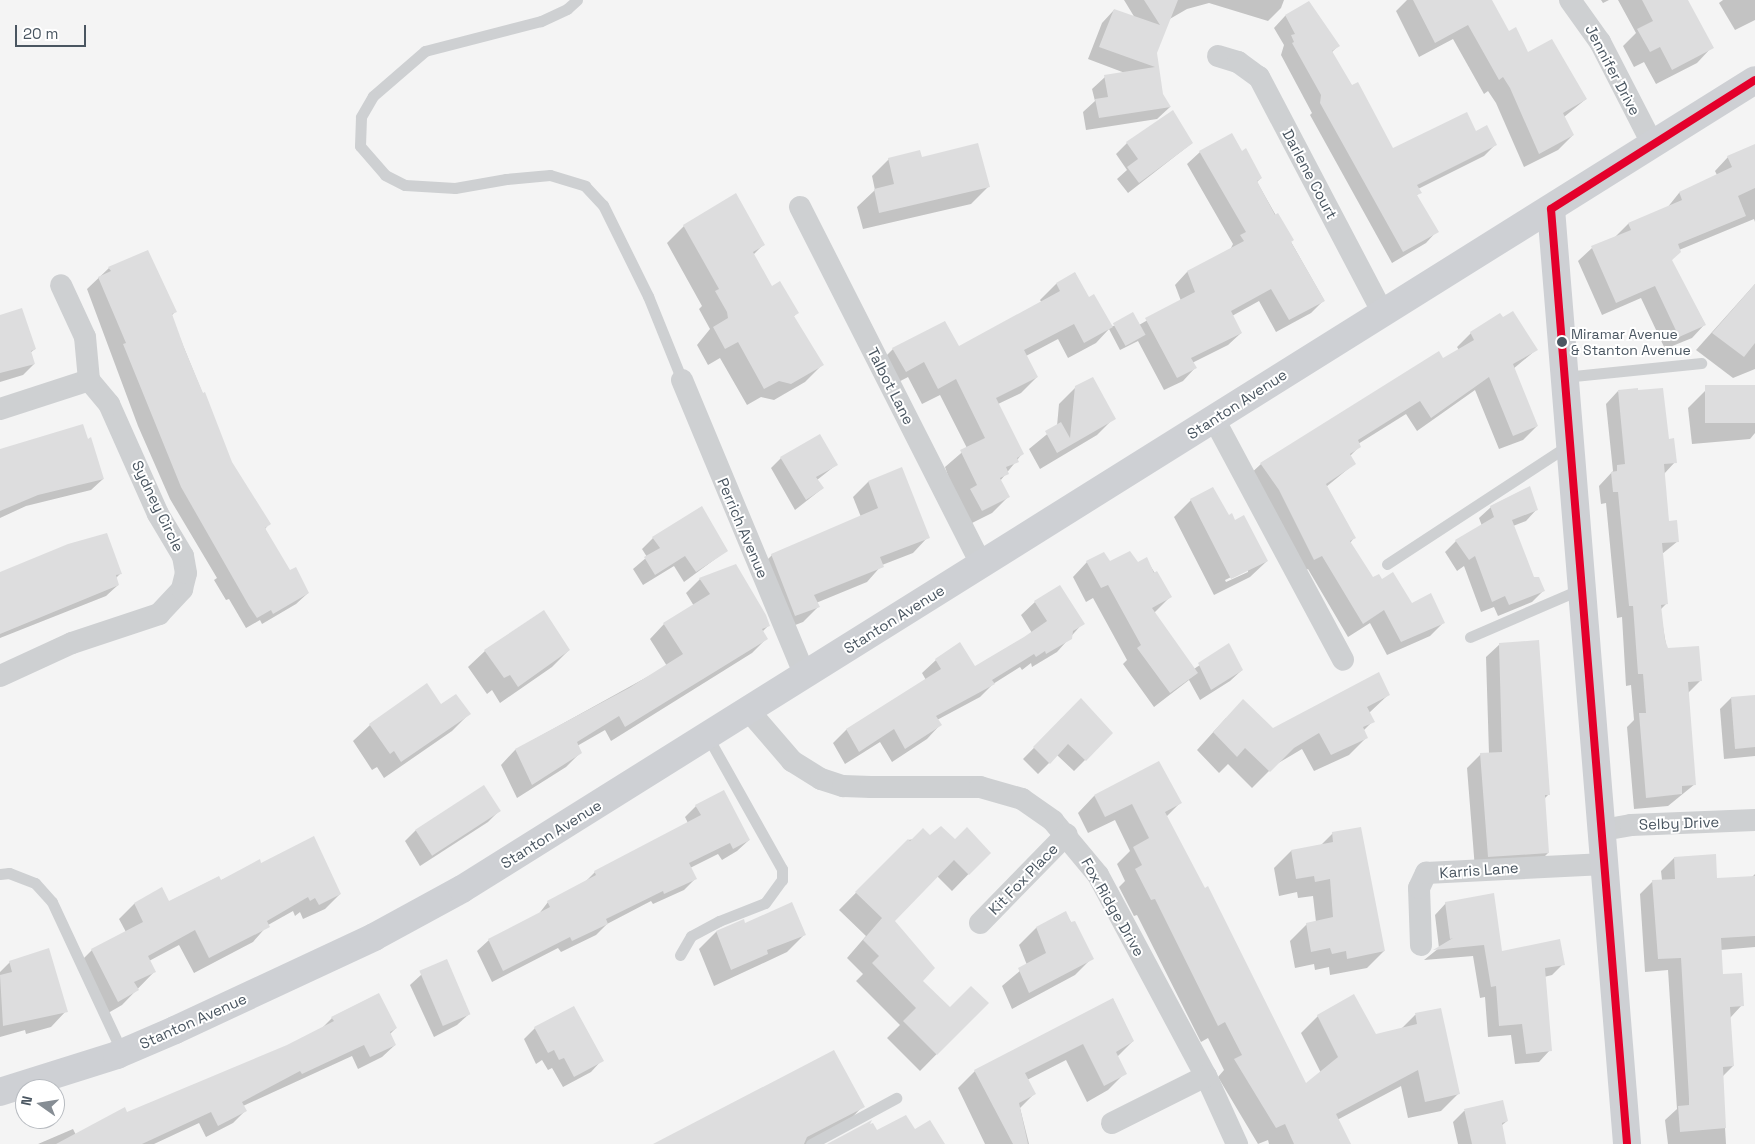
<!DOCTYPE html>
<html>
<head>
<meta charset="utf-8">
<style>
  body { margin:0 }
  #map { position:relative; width:1755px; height:1144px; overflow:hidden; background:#f4f4f4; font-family:"Space Grotesk",sans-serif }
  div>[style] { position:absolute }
  .shadow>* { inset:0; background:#0003 }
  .building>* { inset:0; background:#ddddde; transform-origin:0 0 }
  .lane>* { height:11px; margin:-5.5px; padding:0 5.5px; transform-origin:5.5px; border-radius:5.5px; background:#ced0d2 }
  .street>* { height:22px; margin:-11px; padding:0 11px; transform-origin:11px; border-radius:11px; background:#ced0d2 }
  .secondary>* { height:28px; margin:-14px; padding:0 14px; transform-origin:14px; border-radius:14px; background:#ced0d4 }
  .bus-1>* { height:8px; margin:-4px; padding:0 4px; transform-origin:4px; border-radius:4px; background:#e4002b }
  .dots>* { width:14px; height:14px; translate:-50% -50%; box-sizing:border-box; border:2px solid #fff; border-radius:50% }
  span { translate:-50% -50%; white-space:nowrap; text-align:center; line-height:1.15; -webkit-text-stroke:4px #fff; paint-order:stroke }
  .bus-label { font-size:14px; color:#4a5661 }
  .left { translate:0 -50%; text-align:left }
  .street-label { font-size:15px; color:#4a5661 }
  .north { position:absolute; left:15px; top:1079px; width:50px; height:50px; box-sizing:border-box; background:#fff; border:1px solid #b7bbc0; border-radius:50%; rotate:283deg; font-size:14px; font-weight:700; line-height:20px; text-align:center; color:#4a5661 }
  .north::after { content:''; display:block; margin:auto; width:18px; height:22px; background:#868d94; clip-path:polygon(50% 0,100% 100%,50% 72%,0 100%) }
  .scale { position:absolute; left:15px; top:25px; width:71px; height:22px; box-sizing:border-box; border:2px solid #4a5661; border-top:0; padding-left:6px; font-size:15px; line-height:18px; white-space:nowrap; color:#4a5661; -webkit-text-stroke:4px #fff; paint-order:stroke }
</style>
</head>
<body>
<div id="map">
  <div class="shadow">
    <div style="clip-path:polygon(1124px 0,1284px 0,1281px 8px,1268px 21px,1209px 3px,1187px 9px,1168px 20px,1155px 52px,1162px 94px,1170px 107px,1157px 119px,1086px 130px,1083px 112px,1095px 101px,1092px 89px,1105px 77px,1125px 73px,1088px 59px,1102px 23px,1114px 10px,1135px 18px)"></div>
    <div style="clip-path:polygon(1407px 0,1490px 0,1508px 33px,1528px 53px,1586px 99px,1564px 117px,1573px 135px,1558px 150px,1524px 167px,1496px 103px,1488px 91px,1484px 94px,1453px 39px,1419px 57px,1396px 11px)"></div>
    <div style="clip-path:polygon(1601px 0,1609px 0,1603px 3px)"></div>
    <div style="clip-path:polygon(1618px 0,1686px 0,1712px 47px,1697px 63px,1656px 84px,1644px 62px,1634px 67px,1623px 46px,1636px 33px)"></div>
    <div style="clip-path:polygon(1723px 0,1755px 0,1755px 20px,1735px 30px,1719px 3px)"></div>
    <div style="clip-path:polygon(1309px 3px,1338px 46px,1331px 53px,1393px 150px,1475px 133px,1495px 145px,1484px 156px,1418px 189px,1420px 192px,1416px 196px,1437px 231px,1426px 243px,1392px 263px,1310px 115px,1312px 113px,1281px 55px,1284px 45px,1274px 28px,1285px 16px)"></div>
    <div style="clip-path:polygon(1127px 143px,1192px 143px,1128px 193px,1117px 179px,1127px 170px,1116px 154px)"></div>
    <div style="clip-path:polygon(1200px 152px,1241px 152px,1261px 178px,1257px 182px,1324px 300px,1311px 313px,1276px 332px,1259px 301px,1232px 316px,1241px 333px,1228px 345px,1192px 363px,1195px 368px,1183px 381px,1164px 390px,1138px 341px,1120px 350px,1109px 329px,1096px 343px,1068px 358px,1058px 339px,1026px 356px,1037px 377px,1021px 393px,998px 404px,1022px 454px,1000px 481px,1008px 497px,992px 513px,966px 526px,945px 467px,967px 448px,940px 395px,922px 404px,908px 377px,889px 387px,877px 365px,893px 349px,959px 348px,1042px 303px,1040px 300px,1056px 284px,1075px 273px,1088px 298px,1111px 326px,1139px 325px,1181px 301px,1175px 285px,1187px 272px,1230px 250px,1233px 244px,1187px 164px)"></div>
    <div style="clip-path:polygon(1755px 156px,1755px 222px,1754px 219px,1679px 250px,1671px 261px,1705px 324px,1692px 338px,1665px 349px,1641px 298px,1602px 315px,1578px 261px,1592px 248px,1614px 238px,1628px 224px,1667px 208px,1679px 193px,1717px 175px,1715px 171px,1728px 157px)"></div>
    <div style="clip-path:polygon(889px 159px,921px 159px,988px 187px,971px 204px,863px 229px,857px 207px,875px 190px,872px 176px)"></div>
    <div style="clip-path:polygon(684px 226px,763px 245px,753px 255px,771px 288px,797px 313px,793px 317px,822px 365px,805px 382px,774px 400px,761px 397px,747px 405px,720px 358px,708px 365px,697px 345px,710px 329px,699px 309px,702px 306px,667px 243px)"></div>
    <div style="clip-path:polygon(109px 268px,176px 311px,171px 316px,231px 463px,269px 524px,265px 529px,289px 572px,308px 593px,296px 604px,262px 624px,260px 620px,246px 628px,229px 599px,226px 600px,214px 580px,217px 578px,170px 499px,138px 426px,87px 289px)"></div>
    <div style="clip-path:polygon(1755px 284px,1755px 369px,1733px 378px,1696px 350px)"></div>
    <div style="clip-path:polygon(0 316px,35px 349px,30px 353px,34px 364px,23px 375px,0 382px)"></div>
    <div style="clip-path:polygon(1471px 333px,1536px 350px,1513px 369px,1537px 426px,1523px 440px,1499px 449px,1475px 390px,1417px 431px,1406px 414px,1358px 444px,1360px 446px,1350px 456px,1354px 464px,1326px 487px,1354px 538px,1350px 543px,1373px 579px,1381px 581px,1412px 604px,1444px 622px,1430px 636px,1387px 655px,1370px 623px,1348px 637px,1308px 569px,1300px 573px,1247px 477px,1261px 464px,1459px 350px,1457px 347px)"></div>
    <div style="clip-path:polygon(1755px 386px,1755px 433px,1750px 439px,1692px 444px,1688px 408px,1705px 391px)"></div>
    <div style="clip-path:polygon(1076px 387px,1114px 418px,1097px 435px,1040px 469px,1029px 449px,1057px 426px,1059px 404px)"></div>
    <div style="clip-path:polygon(1618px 391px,1667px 440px,1675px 462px,1664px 474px,1668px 522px,1678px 541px,1662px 554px,1666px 604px,1660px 610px,1667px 650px,1700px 681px,1688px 693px,1695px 784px,1668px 806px,1634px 809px,1627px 727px,1634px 720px,1631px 685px,1626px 686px,1622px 617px,1617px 618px,1606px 503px,1601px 504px,1599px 486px,1613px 471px,1606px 404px)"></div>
    <div style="clip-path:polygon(0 451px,103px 479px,91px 490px,26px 506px,0 518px)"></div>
    <div style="clip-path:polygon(781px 458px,836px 465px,817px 480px,823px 488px,795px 510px,771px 468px)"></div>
    <div style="clip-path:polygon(901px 469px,928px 537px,913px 553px,882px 565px,867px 582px,816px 603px,818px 607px,803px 622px,780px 631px,756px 571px,772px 555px,861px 517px,853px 497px,868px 482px)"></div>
    <div style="clip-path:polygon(evenodd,1191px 500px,1229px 516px,1267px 561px,1250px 577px,1214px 595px,1174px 517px,1191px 500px,1248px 569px,1248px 572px,1226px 582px,1225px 580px,1248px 569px)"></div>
    <div style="clip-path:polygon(1491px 507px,1537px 509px,1526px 521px,1513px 526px,1533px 578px,1543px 591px,1532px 602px,1498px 616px,1494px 607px,1481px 612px,1464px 566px,1457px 571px,1445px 552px,1456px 541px,1482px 526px,1479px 518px)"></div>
    <div style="clip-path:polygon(653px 538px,726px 551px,684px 582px,674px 566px,643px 585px,633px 569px,647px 557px,642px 549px)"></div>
    <div style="clip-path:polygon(1146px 559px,1170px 597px,1154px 613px,1194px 669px,1229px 645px,1242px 670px,1230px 681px,1200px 700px,1189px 680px,1154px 707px,1123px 664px,1127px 660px,1093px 598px,1086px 602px,1073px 577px,1087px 562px,1137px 563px)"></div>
    <div style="clip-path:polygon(0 573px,120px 574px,116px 578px,118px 585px,106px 596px,0 638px)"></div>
    <div style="clip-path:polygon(700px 579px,769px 625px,762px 632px,767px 638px,752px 653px,611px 741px,605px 730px,577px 746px,581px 752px,566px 767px,517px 798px,501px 765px,515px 750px,667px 666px,650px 639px,664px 624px,694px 606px,686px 593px)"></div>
    <div style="clip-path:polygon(1035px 602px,1083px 623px,1057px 652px,1032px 667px,1031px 663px,1022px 670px,1020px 667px,993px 684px,980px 697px,937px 720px,940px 725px,927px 739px,892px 762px,880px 742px,845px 764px,833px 743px,846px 730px,926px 680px,922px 673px,936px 660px,975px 667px,1032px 633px,1021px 615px)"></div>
    <div style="clip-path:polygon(1500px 644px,1549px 794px,1544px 799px,1548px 853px,1535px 866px,1475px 869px,1467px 768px,1481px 754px,1489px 754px,1486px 657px)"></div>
    <div style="clip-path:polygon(569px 650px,552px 667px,500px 703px,492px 690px,487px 694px,468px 667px,485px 651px)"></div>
    <div style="clip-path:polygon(1388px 695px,1369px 713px,1373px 721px,1363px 731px,1366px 738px,1349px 755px,1314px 771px,1302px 749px,1275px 765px,1252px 788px,1228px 764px,1219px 773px,1197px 750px,1226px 718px,1273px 730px)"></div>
    <div style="clip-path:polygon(1755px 696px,1755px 756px,1724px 759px,1720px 709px,1731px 698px)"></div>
    <div style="clip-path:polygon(1081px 700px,1112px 733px,1074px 771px,1057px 755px,1038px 774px,1023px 759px)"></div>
    <div style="clip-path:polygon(440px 706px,469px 714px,452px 731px,384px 778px,377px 767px,372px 770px,353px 741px,370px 725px)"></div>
    <div style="clip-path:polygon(1094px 796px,1180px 803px,1166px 817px,1306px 1085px,1321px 1073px,1301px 1033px,1318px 1016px,1376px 1035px,1400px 1030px,1415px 1015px,1440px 1010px,1458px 1094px,1441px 1111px,1408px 1118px,1401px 1086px,1337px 1120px,1349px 1144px,1269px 1144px,1268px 1140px,1258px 1144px,1218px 1077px,1224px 1070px,1208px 1038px,1201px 1042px,1137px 915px,1134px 916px,1119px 887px,1125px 881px,1117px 864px,1130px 851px,1115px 820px,1088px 833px,1078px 813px)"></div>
    <div style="clip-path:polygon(696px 806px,749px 840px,737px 851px,722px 860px,718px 854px,690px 868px,695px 879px,684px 890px,653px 904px,651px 901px,607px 924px,596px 935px,561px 952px,558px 948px,492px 982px,477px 951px,489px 940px,538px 915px,548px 902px,585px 882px,595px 872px,688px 823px,685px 817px)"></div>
    <div style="clip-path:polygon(499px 811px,488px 822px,420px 866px,405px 841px,416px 830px)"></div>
    <div style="clip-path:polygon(1333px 833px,1384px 951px,1367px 968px,1330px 975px,1329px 967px,1315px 970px,1314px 964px,1295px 968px,1290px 941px,1307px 924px,1316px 922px,1313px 896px,1298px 898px,1297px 892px,1279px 896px,1274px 868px,1291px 851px,1321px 845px)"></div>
    <div style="clip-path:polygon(930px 837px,955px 840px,989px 853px,952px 891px,937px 876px,894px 921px,921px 981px,950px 1008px,987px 1003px,920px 1071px,887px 1038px,900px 1025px,856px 981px,863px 974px,847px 958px,866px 936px,839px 910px,908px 840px)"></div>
    <div style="clip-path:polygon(1674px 858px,1716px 879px,1752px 877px,1755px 874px,1755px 947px,1720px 950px,1722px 975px,1742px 1005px,1730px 1018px,1733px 1066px,1722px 1077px,1726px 1144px,1668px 1144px,1665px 1120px,1677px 1109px,1668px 970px,1645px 972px,1640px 894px,1653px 881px,1662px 880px,1661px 871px)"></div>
    <div style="clip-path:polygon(261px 864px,340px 894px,325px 909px,303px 919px,300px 912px,295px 916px,293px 911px,268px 925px,253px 942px,194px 973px,179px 945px,149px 961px,155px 971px,122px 1005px,103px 1016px,77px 965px,92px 950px,126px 932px,119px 919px,134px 904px,162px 889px,168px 902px)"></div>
    <div style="clip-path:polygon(1446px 903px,1501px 952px,1563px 964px,1552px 975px,1544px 977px,1550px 1050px,1539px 1062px,1515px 1064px,1511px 1035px,1488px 1037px,1485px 997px,1480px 998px,1473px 956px,1424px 960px,1439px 948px,1435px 915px)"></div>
    <div style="clip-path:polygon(1065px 912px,1092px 958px,1075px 975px,1012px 1009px,1002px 986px,1027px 965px,1019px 945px,1036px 928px)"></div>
    <div style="clip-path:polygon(743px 921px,745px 925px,804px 935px,787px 952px,714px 986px,699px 949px,716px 932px)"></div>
    <div style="clip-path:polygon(10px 962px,66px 1011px,51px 1027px,26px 1034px,25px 1030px,0 1037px,0 972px)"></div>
    <div style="clip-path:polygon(422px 974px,469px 1014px,457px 1025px,434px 1037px,410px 985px)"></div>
    <div style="clip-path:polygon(1113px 999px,1133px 1041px,1117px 1057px,1125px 1073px,1108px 1090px,1087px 1102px,1066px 1060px,1027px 1080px,1034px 1094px,1020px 1108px,1029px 1144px,985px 1144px,958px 1088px,975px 1071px)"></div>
    <div style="clip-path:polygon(332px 1018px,396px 1028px,390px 1034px,395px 1045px,382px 1057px,358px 1069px,352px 1056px,243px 1106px,245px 1111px,233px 1123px,206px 1137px,199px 1123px,154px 1144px,38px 1144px,73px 1129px,76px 1135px,288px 1046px,320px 1030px)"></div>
    <div style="clip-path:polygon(535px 1028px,602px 1060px,591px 1072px,563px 1087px,552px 1068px,548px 1070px,542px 1060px,536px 1064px,524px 1039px)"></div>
    <div style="clip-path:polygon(1502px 1102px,1507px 1121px,1501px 1126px,1505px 1144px,1458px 1144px,1453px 1122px,1464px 1111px)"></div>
    <div style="clip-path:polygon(863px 1106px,841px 1129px,812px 1144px,662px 1144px)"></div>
  </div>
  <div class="building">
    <div style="clip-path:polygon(1144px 0,1178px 0,1157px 53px,1163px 94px,1171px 107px,1099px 118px,1095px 99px,1108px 97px,1104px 75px,1155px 67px,1099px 47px,1114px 9px,1160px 25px)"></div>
    <div style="clip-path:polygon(1413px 0,1492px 0,1509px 31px,1516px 27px,1528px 52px,1552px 39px,1587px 99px,1563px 113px,1574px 135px,1539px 154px,1510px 88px,1503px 77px,1499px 80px,1468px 25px,1435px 43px)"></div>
    <div style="clip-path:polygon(1642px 0,1688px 0,1714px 48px,1672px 70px,1660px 47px,1650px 52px,1637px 29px,1653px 21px)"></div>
    <div style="clip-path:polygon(1309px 1px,1340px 46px,1332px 51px,1352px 85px,1358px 82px,1393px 148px,1467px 112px,1476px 131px,1487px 125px,1497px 145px,1417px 185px,1422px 193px,1417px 195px,1439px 232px,1403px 252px,1320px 103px,1321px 95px,1292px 43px,1294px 42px,1291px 35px,1295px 34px,1285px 15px)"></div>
    <div style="clip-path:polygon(1173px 110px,1193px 143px,1139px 183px,1127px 167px,1138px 159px,1126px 142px)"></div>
    <div style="clip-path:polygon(1232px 133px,1242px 151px,1246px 148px,1262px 178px,1257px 181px,1275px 215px,1278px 213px,1294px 240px,1291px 242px,1325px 301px,1289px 320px,1271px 289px,1231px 311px,1242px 333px,1191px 358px,1197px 368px,1177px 378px,1145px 318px,1195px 292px,1187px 271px,1244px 241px,1240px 235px,1246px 232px,1199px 151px)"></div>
    <div style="clip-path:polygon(978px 143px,990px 187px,879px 213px,874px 189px,894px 184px,888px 158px,920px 150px,922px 157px)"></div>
    <div style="clip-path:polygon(1755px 144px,1755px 188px,1738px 196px,1746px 216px,1678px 244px,1681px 252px,1672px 260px,1706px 325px,1679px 337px,1655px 286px,1616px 303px,1591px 246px,1631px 230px,1628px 223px,1682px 200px,1679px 192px,1732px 167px,1727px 156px)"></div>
    <div style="clip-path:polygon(736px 193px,765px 245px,753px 252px,772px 286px,780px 281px,799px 313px,794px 316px,824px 365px,791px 384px,779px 381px,764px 389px,738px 342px,725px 349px,713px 327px,728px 318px,727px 312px,715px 291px,719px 289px,683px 225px)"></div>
    <div style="clip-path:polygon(148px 250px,177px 312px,172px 314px,185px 350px,203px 393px,205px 392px,232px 462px,271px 524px,265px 528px,290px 570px,296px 567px,309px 593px,273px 614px,271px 610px,257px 618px,249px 606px,181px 487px,123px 344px,126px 343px,98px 277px,111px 271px,108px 267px)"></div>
    <div style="clip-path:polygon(1075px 272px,1089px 297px,1094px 294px,1113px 327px,1084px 343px,1074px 324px,1024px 350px,1038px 377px,996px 398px,1024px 454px,1017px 458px,1019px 462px,1006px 467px,1009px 474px,1000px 478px,1010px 497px,982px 511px,970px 489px,977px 485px,960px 450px,985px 438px,956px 379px,938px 389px,924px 362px,906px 372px,892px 348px,945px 321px,959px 346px,1060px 291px,1056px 283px)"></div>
    <div style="clip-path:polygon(1755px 284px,1755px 343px,1744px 357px,1712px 333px)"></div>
    <div style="clip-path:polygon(22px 308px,36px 349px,31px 351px,35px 364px,0 373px,0 315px)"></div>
    <div style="clip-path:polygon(1513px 311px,1538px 350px,1513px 364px,1538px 426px,1513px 436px,1489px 377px,1431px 418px,1420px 401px,1358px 440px,1361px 447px,1350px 454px,1356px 464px,1326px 484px,1356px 538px,1350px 541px,1373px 577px,1379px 574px,1382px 579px,1393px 572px,1412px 603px,1431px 593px,1445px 623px,1401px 642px,1384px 610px,1363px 624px,1322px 556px,1314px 560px,1279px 490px,1260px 463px,1439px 351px,1443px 358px,1474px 340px,1470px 332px,1500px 313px,1503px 317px)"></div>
    <div style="left:1133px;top:312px;width:26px;height:23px;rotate:61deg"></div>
    <div style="clip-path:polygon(1093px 377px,1116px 419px,1057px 453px,1045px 431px,1061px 422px,1070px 438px,1075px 386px)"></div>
    <div style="left:1755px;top:385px;width:38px;height:50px;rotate:90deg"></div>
    <div style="clip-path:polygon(1638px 388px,1638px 390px,1663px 388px,1669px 439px,1674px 438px,1677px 463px,1664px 464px,1669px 521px,1677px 520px,1679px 542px,1662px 543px,1668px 604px,1661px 605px,1665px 640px,1668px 648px,1699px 646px,1702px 681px,1688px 682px,1696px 785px,1682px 786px,1682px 794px,1646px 798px,1639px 713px,1646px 713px,1643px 674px,1638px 674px,1633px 606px,1629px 606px,1618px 492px,1613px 492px,1611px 472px,1617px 471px,1617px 465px,1625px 464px,1618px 390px)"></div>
    <div style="clip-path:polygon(83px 424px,88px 439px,91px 437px,104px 479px,38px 495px,0 511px,0 449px)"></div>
    <div style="clip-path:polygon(820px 434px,838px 465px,816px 477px,824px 488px,806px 500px,780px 457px)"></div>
    <div style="clip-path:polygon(902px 467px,930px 538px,880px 557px,884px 567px,814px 595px,820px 607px,795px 616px,771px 554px,878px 508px,868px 481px)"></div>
    <div style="clip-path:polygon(1530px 486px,1538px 510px,1512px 520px,1534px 577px,1539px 577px,1545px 591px,1509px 605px,1505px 596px,1492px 602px,1475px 556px,1469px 560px,1455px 540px,1494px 517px,1490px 506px)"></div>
    <div style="clip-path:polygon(1213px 487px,1229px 515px,1232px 513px,1235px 520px,1244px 515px,1268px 561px,1231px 579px,1190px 499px)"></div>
    <div style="clip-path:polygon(702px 506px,728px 551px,696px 572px,685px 556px,655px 575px,644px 557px,660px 548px,652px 537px)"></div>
    <div style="clip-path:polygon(107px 533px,122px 574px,116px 575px,119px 585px,0 634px,0 572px,68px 544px)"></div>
    <div style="clip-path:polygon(1130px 551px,1138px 562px,1147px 557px,1154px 573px,1157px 571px,1172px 597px,1152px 608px,1198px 673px,1170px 693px,1137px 648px,1141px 645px,1108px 585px,1101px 588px,1086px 561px,1104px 552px,1110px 561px)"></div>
    <div style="clip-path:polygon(736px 564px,766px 615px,770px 626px,762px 629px,768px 639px,625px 727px,619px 716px,577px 742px,582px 753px,532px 785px,515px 749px,629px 688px,683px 654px,663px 623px,710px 594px,699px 578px)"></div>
    <div style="clip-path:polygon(1060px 585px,1085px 624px,1073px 631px,1072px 639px,1046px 654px,1045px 651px,1036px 657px,1034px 654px,992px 680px,995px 684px,936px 716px,942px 725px,905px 749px,894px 729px,859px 752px,846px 729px,941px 669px,935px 659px,960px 642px,975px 666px,1024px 637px,1047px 621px,1034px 601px)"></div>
    <div style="clip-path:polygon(544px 610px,570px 650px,518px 687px,510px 675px,504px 678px,484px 650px)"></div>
    <div style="clip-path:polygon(1539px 640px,1550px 795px,1545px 795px,1549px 853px,1488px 857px,1480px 753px,1502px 752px,1499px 643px)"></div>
    <div style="clip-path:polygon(1229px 643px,1243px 670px,1211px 690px,1198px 663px)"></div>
    <div style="clip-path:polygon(1379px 672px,1390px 695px,1367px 707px,1375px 722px,1363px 727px,1368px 738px,1331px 755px,1319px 733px,1294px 748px,1270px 772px,1245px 748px,1237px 757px,1213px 732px,1243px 699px,1273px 728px)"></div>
    <div style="clip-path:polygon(427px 683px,441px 704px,456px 694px,471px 714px,401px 762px,394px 751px,390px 754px,369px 724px)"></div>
    <div style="clip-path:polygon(1755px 695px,1755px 747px,1735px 749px,1731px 697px)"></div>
    <div style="clip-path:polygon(1081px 698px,1113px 733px,1086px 761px,1068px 744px,1050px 764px,1033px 747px)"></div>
    <div style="clip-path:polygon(1159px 761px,1182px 803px,1165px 812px,1205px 888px,1208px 886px,1306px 1083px,1338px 1057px,1317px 1015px,1354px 994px,1376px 1034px,1417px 1024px,1415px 1013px,1441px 1008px,1460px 1094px,1425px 1102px,1418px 1070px,1336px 1114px,1351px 1144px,1294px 1144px,1285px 1124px,1276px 1128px,1234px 1059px,1242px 1055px,1225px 1022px,1218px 1026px,1155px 899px,1151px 900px,1135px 869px,1142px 865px,1133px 847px,1149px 838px,1132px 804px,1105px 817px,1094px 795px)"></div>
    <div style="left:484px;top:785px;width:31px;height:82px;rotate:57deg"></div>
    <div style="clip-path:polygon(724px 790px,750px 840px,733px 849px,730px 843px,689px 863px,697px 879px,664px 894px,663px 891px,606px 919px,608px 924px,572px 941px,570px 937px,503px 971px,488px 939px,550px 907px,547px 901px,596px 875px,594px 871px,701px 815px,695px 805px)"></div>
    <div style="clip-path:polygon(941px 826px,955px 839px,967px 827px,991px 853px,969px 875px,954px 860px,895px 921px,935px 968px,923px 981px,950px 1007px,971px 986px,989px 1003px,937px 1055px,903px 1021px,916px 1008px,872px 963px,879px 956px,863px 940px,882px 918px,855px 892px,908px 839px,910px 841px,923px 828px,930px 835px)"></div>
    <div style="clip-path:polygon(1361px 827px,1385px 951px,1347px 959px,1346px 951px,1332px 954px,1330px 948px,1311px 952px,1306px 923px,1333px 917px,1330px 879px,1315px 882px,1314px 876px,1296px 879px,1291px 850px,1333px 842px,1332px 832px)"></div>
    <div style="clip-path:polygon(314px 836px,341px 894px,319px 905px,315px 898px,310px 901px,308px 897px,267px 921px,270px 927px,209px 958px,195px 930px,148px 956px,156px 972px,134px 982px,139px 990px,118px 1002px,91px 949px,143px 922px,134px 903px,162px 887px,169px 901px,219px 876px,221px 880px,260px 859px,261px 863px)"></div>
    <div style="clip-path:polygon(1716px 854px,1717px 878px,1755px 876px,1755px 936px,1721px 938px,1723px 974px,1742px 973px,1744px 1006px,1730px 1007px,1734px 1066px,1723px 1067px,1726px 1128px,1680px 1132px,1678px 1106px,1689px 1105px,1689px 1099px,1681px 958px,1658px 959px,1652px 880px,1675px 879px,1674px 857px)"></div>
    <div style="clip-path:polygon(1494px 893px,1502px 951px,1560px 939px,1565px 965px,1545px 968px,1552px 1051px,1526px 1054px,1522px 1024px,1499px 1026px,1496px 986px,1491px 987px,1484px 945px,1433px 950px,1453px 938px,1450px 939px,1445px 902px)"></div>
    <div style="clip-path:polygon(792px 902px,806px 935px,767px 950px,768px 954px,731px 970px,716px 931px,744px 919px,745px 923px)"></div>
    <div style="clip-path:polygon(1066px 911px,1071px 922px,1075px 921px,1094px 959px,1029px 993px,1018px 968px,1046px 953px,1036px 927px)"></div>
    <div style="clip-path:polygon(49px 948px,68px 1012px,3px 1026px,0 975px,12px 972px,9px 961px)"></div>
    <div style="left:447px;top:959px;width:60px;height:30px;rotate:67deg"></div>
    <div style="clip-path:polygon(379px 993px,397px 1028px,390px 1032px,396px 1045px,370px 1057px,364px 1045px,302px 1074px,300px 1071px,242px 1102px,247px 1111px,218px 1126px,211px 1112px,142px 1144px,56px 1144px,125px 1107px,127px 1112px,287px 1045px,334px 1021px,331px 1017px)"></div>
    <div style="clip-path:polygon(1113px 998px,1134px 1041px,1116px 1052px,1127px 1074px,1104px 1086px,1083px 1044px,1025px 1073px,1036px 1094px,1019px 1103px,1028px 1144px,1013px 1144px,974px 1070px)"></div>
    <div style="clip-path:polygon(574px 1006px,604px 1061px,574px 1077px,564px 1058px,559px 1060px,554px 1050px,548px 1053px,534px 1027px)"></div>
    <div style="clip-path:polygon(834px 1050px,865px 1107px,807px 1137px,804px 1144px,653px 1144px)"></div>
    <div style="clip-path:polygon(1503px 1100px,1508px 1121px,1502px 1123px,1506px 1144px,1472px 1144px,1464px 1109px)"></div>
    <div style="clip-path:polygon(906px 1115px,915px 1129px,930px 1120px,945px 1144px,827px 1144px,872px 1120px,870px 1124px,873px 1123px,877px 1130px)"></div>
  </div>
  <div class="lane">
    <div style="left:577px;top:0;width:13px;rotate:138deg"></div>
    <div style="left:567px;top:9px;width:29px;rotate:155deg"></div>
    <div style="left:541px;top:21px;width:120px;rotate:165.5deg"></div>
    <div style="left:425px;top:51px;width:69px;rotate:139.1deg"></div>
    <div style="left:373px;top:96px;width:24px;rotate:120deg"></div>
    <div style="left:361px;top:117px;width:29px;rotate:92deg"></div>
    <div style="left:360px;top:146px;width:38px;rotate:49deg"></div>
    <div style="left:385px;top:175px;width:22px;rotate:27deg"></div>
    <div style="left:405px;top:185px;width:50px;rotate:3.4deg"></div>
    <div style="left:455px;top:188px;width:52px;rotate:-10deg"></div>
    <div style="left:506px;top:179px;width:44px;rotate:-5.2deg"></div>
    <div style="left:550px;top:175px;width:37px;rotate:17deg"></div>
    <div style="left:585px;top:186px;width:26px;rotate:47deg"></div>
    <div style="left:603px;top:205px;width:102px;rotate:63.7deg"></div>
    <div style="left:648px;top:296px;width:91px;rotate:68deg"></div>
    <div style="left:1564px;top:377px;width:138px;rotate:-5.8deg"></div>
    <div style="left:1387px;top:564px;width:217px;rotate:-33.2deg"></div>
    <div style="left:1470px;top:637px;width:121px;rotate:-23.4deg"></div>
    <div style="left:0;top:874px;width:9px;rotate:-6deg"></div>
    <div style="left:9px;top:873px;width:28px;rotate:21deg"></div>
    <div style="left:35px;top:883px;width:25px;rotate:48deg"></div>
    <div style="left:52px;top:902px;width:166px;rotate:65deg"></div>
    <div style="left:680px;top:955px;width:22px;rotate:-60deg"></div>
    <div style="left:691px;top:936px;width:32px;rotate:-28deg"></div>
    <div style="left:719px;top:921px;width:49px;rotate:-21.4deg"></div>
    <div style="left:765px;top:903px;width:29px;rotate:-54deg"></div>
    <div style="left:782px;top:880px;width:11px;rotate:-90deg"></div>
    <div style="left:782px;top:869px;width:151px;rotate:-119.3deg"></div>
    <div style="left:811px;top:1144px;width:97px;rotate:-28.4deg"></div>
  </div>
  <div class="street">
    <div style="left:1570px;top:0;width:52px;rotate:54.5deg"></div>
    <div style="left:1600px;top:42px;width:114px;rotate:62.8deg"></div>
    <div style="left:1218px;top:56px;width:21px;rotate:17deg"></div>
    <div style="left:1238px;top:62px;width:26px;rotate:36deg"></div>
    <div style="left:1259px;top:77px;width:264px;rotate:62.3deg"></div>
    <div style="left:800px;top:207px;width:402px;rotate:63.1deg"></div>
    <div style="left:682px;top:380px;width:320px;rotate:67.4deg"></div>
    <div style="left:0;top:409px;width:94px;rotate:-18deg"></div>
    <div style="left:1214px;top:419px;width:273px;rotate:61.8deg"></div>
    <div style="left:0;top:676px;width:79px;rotate:-24.6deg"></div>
    <div style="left:72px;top:643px;width:92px;rotate:-18.4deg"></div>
    <div style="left:159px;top:614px;width:34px;rotate:-47deg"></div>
    <div style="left:182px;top:589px;width:16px;rotate:-76deg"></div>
    <div style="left:186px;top:573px;width:17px;rotate:-100deg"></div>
    <div style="left:183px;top:556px;width:49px;rotate:-120.8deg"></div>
    <div style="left:158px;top:514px;width:120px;rotate:-114deg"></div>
    <div style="left:109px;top:404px;width:31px;rotate:-130deg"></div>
    <div style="left:89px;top:380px;width:43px;rotate:-95.3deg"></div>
    <div style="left:85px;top:337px;width:57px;rotate:-114.8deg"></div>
    <div style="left:749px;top:711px;width:66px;rotate:49.3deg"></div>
    <div style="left:792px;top:761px;width:34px;rotate:32deg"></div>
    <div style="left:821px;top:779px;width:23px;rotate:18deg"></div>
    <div style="left:843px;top:786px;width:28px;rotate:2deg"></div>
    <div style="left:871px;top:787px;width:109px"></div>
    <div style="left:980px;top:787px;width:44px;rotate:15.9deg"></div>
    <div style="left:1022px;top:799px;width:38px;rotate:35deg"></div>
    <div style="left:1053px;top:821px;width:70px;rotate:50.2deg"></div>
    <div style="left:1098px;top:875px;width:228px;rotate:61.8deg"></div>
    <div style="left:1206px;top:1076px;width:75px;rotate:65.5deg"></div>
    <div style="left:1603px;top:830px;width:28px;rotate:-10deg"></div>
    <div style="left:1631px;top:825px;width:124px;rotate:-2.3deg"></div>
    <div style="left:980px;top:923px;width:124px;rotate:-45.7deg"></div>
    <div style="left:1421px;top:945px;width:57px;rotate:-92deg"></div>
    <div style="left:1419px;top:888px;width:17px;rotate:-65deg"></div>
    <div style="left:1426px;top:873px;width:179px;rotate:-2.9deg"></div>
    <div style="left:1112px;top:1123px;width:105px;rotate:-26.6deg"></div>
  </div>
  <div class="secondary">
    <div style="left:1551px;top:209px;width:938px;rotate:85.35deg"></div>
    <div style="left:0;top:1092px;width:123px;rotate:-17.5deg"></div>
    <div style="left:117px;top:1055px;width:63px;rotate:-23.3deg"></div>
    <div style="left:175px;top:1030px;width:220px;rotate:-25deg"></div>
    <div style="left:374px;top:937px;width:100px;rotate:-28.6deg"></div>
    <div style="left:462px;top:889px;width:1525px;rotate:-32.03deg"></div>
  </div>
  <div class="bus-1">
    <div style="left:1551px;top:209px;width:938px;rotate:85.35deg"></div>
    <div style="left:1551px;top:209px;width:241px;rotate:-32.3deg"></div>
  </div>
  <div class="dots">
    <div style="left:1562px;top:342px;background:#4a5661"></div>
  </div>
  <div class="bus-label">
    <span class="left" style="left:1571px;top:342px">Miramar Avenue<br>&amp; Stanton Avenue</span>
  </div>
  <div class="street-label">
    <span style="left:1613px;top:70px;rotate:62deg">Jennifer Drive</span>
    <span style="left:1310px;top:174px;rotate:62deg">Darlene Court</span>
    <span style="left:891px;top:386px;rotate:63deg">Talbot Lane</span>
    <span style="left:1237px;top:404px;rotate:-33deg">Stanton Avenue</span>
    <span style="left:158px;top:506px;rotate:64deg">Sydney Circle</span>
    <span style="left:743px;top:528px;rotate:67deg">Perrich Avenue</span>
    <span style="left:894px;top:619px;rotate:-32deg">Stanton Avenue</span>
    <span style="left:1679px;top:823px;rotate:-2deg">Selby Drive</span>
    <span style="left:551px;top:834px;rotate:-32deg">Stanton Avenue</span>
    <span style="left:1479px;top:870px;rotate:-4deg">Karris Lane</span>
    <span style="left:1023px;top:879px;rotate:-46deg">Kit Fox Place</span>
    <span style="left:1113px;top:907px;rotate:60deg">Fox Ridge Drive</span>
    <span style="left:193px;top:1021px;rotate:-24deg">Stanton Avenue</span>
  </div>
  <div class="north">N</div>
  <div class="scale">20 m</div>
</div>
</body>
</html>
